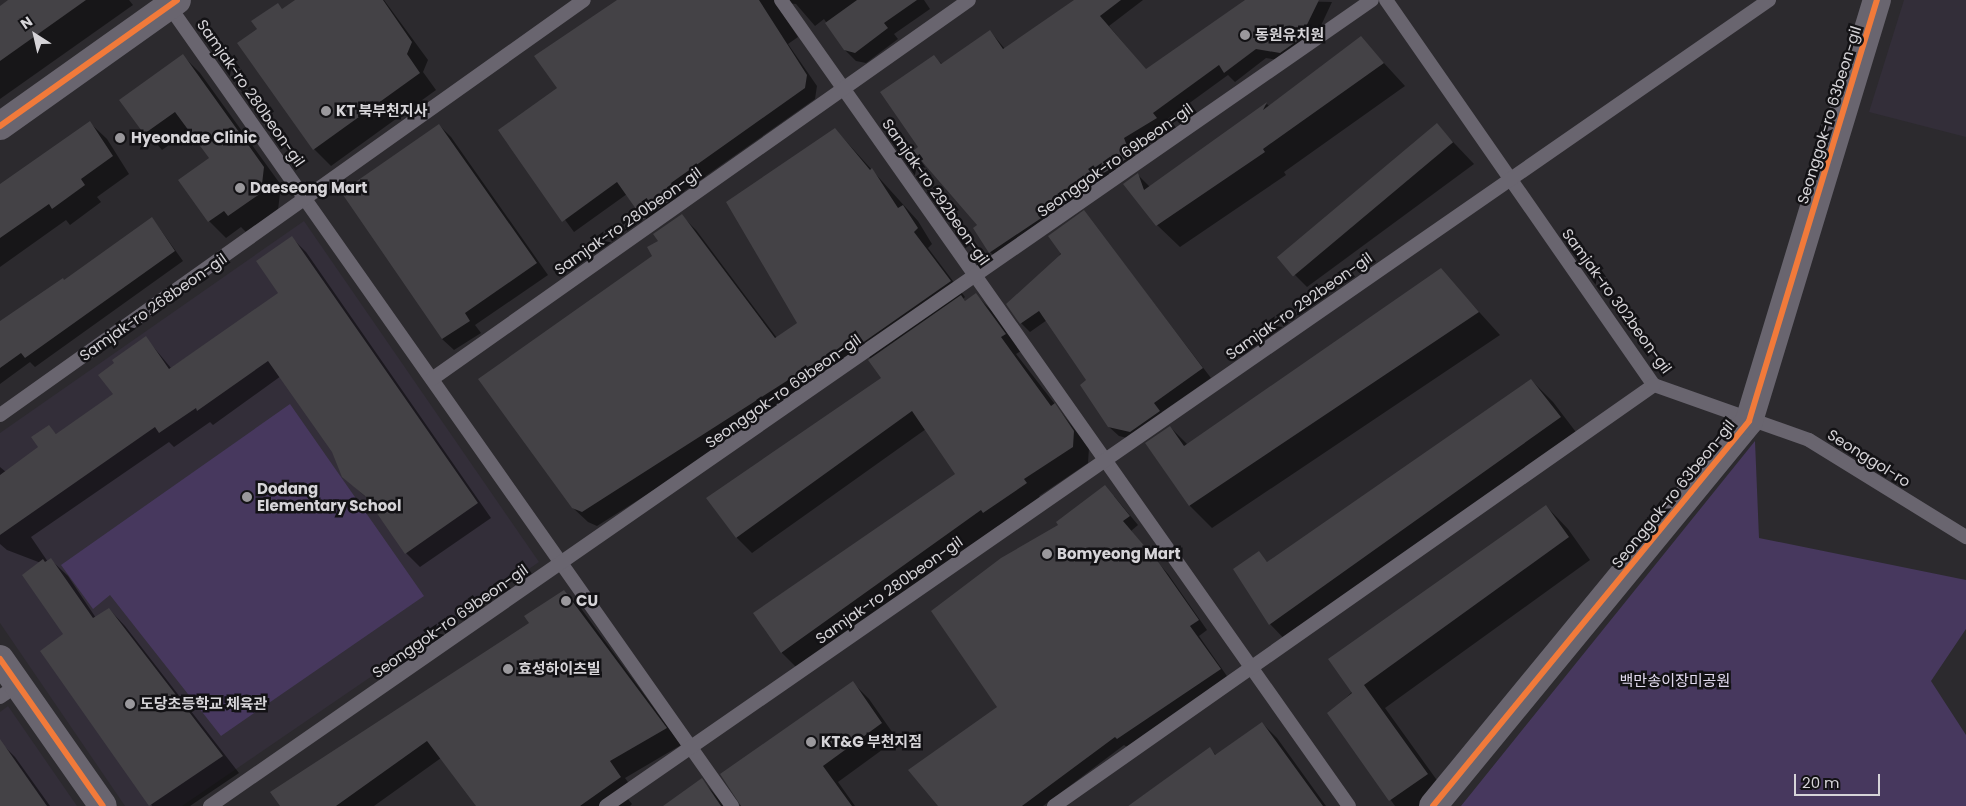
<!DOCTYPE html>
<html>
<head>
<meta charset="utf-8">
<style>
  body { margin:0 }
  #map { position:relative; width:1966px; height:806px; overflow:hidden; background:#2c2a2e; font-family:Poppins,"Noto Sans KR",sans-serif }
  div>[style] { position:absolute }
  .built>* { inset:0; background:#332e39 }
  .green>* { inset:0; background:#47385e }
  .shadow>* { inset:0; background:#0007 }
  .building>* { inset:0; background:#444246; transform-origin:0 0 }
  .service>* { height:14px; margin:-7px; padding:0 7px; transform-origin:7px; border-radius:7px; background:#69656f }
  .minor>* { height:28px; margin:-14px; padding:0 14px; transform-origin:14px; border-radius:14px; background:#69656f }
  .cycleway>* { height:6px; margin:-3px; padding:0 3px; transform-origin:3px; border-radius:3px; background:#f17a3a }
  .dots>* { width:14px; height:14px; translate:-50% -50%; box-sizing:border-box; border:2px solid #131215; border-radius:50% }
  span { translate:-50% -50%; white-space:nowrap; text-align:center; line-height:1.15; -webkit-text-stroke:5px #131215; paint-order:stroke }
  .poi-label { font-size:15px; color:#d6d4d8; font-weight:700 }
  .left { translate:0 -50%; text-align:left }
  .street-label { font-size:15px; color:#d6d4d8 }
  .park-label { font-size:15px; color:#e2daef }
  .north { position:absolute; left:10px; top:10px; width:50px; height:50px; -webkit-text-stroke:4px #131215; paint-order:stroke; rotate:325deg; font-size:14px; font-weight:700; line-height:20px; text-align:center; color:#d6d4d8 }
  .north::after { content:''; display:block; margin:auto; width:18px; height:22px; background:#d6d4d8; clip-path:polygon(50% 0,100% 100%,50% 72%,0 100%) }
  .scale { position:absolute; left:1794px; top:774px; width:86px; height:22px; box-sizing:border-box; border:2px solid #d6d4d8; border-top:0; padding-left:6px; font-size:15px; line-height:18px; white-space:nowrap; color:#d6d4d8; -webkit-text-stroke:4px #131215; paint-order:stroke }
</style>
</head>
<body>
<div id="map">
  <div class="built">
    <div style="clip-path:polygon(1904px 0,1966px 0,1966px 137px,1869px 112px)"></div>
    <div style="clip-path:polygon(304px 221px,539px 562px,182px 806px,125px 806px,0 623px,0 433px)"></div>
    <div style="clip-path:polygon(8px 706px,77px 806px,0 806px,0 712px)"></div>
  </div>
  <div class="green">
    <div style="clip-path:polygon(290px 404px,424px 596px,221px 736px,110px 595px,93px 609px,61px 565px)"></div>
    <div style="clip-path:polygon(1755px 441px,1759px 538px,1966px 580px,1966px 629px,1931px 681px,1966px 735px,1966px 806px,1461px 806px)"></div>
  </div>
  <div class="shadow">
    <div style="clip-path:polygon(10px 0,129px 0,133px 5px,0 99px,0 7px)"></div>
    <div style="clip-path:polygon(297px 0,384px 0,428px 60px,423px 72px,436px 90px,331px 166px,314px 149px)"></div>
    <div style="clip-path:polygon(621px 0,924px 0,930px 9px,894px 34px,898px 39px,866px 63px,856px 61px,845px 50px,824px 19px,815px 26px,796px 4px,786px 3px,784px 16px,798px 37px,788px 44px,817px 86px,815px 99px,680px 194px,683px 198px,654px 229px,627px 194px,574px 232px,499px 130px,559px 88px)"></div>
    <div style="clip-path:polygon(1077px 0,1143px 0,1109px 26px,1146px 70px,1247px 0,1332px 2px,1310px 49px,1291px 62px,1266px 58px,1235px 82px,1228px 75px,1162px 123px,1166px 128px,1133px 149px,1140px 167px,1000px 262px,990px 252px,978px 226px,920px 148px,934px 57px,942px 64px,990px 31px,1005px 49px)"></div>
    <div style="clip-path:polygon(1361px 38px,1405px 86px,1284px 172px,1286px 175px,1180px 247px,1157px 225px,1138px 175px,1150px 187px,1267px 104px,1270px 107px)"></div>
    <div style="clip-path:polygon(183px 56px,200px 73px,281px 185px,278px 210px,246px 232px,241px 227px,226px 238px,209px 221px,211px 159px,190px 130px,162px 150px,121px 101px)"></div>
    <div style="clip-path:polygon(90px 123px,107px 139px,129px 174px,97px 197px,101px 202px,70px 225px,66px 220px,0 267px,0 185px)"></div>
    <div style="clip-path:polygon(439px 125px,451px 137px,548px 275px,475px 325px,481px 333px,454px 350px,442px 339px)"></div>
    <div style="clip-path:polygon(1437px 125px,1474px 164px,1307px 287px,1285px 265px)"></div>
    <div style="clip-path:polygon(835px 129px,918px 221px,932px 244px,928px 248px,965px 297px,963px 299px,966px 302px,976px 295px,992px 311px,1021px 351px,1016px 354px,1089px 448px,1088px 463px,1039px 496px,1042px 499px,1000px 528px,998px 526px,798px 669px,782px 653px,754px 613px,957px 474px,926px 429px,752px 553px,736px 537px,882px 378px,868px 355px,597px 526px,588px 522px,572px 507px,480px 379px,654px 256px,660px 241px,681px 215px,696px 230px,777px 338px,798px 323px)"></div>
    <div style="clip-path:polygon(1084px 212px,1211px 378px,1162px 412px,1168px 421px,1139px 441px,1119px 436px,1109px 427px,1088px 381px,1047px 320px,1030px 332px,1021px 323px)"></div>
    <div style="clip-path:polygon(152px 218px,183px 261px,35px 367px,30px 362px,0 384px,0 323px,65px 282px)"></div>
    <div style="clip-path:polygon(292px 238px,306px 252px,491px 518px,420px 567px,406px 553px,370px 501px,343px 476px,333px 451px,281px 376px,213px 425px,210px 422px,174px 447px,169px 442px,31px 537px,48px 562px,51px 560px,68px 576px,96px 618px,109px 609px,125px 626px,239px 773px,190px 806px,152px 806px,65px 634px,41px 563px,7px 550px,0 544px,0 467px,6px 472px,40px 447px,49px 427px,57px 435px,114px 394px,146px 338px,171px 368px,280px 294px)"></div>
    <div style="clip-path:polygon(1441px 270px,1500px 335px,1212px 528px,1190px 506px,1146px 444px,1170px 427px,1188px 445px)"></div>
    <div style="clip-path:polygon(1531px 380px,1553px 402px,1582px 440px,1292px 647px,1270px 624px,1235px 569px,1258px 553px,1268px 563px)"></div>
    <div style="clip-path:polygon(1114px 496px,1138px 525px,1131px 531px,1168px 574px,1207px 630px,1199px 636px,1229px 679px,1127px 747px,1124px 745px,1043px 806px,940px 806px,999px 707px)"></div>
    <div style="clip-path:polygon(1546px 506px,1568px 529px,1590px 560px,1385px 708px,1449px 797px,1436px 806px,1395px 806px,1329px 714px)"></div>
    <div style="clip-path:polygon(564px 592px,580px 607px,681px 745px,625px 778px,636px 793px,628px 799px,632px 804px,630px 806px,478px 806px,441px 758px,374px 806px,282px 806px,531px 624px)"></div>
    <div style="clip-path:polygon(853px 683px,869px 699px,897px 739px,838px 782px,855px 806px,740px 806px)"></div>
    <div style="clip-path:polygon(1262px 723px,1277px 738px,1326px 806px,1128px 806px,1210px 749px,1216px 755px)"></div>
    <div style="clip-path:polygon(2px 744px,15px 757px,50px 806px,0 806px)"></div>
    <div style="clip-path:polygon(702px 780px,725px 806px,665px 806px)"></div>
  </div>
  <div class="building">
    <div style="clip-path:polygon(8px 0,86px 0,0 61px,0 6px)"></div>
    <div style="clip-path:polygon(295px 0,383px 0,412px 42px,407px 54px,420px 73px,313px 150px,237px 43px,257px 29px,251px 21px,278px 3px,282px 9px)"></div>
    <div style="clip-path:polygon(617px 0,759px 0,807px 75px,805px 88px,671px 183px,673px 187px,666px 193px,671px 200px,643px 219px,617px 182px,562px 222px,498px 130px,557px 88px,534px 56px)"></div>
    <div style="clip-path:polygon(857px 0,917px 0,884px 23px,888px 28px,855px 53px,844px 50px,825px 23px)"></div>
    <div style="clip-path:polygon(1074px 0,1121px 0,1100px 16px,1146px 69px,1245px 0,1319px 0,1300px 39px,1280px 53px,1256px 49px,1224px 73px,1219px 65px,1153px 113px,1157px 118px,1124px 138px,1131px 156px,1072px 193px,1074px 196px,989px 253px,973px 228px,977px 225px,913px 151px,918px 147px,880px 92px,934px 55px,941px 64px,990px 30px,1003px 49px)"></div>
    <div style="clip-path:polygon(1361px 36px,1384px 63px,1263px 149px,1265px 152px,1156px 226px,1123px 184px,1138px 173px,1144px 190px,1267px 102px,1263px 110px)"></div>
    <div style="clip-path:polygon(183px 54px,264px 167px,261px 193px,228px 216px,224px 211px,208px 222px,178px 180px,209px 158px,175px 112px,144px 134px,119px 100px)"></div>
    <div style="clip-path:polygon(90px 121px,113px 156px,81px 179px,85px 185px,52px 209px,49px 204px,0 238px,0 184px)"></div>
    <div style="left:1437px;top:123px;width:25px;height:209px;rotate:50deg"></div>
    <div style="clip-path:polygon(439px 124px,537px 263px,465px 313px,470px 321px,442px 339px,341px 192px)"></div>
    <div style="clip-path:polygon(835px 128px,870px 170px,872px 168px,898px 208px,903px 205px,918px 228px,914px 232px,951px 281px,858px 346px,853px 340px,831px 356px,829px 354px,582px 512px,572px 508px,478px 379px,652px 256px,647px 247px,658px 241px,653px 234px,682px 214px,775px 338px,797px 323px,726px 202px)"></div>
    <div style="clip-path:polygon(1084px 210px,1203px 368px,1154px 403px,1160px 411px,1130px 432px,1108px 427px,1080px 385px,1086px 380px,1039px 311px,1020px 324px,1006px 304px,1061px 254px,1048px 236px)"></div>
    <div style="clip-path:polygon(152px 217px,175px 251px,25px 358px,21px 353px,0 368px,0 321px,63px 278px,64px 280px)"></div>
    <div style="clip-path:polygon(292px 236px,478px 503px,405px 554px,365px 496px,342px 477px,332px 452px,268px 361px,197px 411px,196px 408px,159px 433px,155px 427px,0 535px,0 475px,38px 447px,31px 437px,49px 425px,56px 434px,113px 394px,98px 375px,114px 363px,112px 360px,146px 336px,169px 369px,278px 293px,256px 261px)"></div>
    <div style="clip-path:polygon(1441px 268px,1479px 312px,1189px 506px,1145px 443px,1170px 426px,1184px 446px)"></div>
    <div style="clip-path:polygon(976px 293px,1006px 334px,1001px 337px,1051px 406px,1055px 403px,1074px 431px,1073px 447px,1024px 479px,1027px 483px,983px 513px,981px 510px,781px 653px,753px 613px,955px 474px,912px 411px,736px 538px,706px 498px,881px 378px,868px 360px,961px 295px,965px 301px)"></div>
    <div style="clip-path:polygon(1531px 379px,1561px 417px,1269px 625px,1233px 569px,1259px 551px,1267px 562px)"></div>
    <div style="clip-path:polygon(1105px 485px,1130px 516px,1123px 521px,1159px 563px,1199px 620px,1190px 626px,1221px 669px,1117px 739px,1115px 737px,1022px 806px,938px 806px,908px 770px,997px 707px,931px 611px,1001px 558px,1058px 525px,1056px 522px)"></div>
    <div style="clip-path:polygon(1546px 505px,1569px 537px,1364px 685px,1428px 774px,1389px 801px,1327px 713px,1352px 693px,1328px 659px)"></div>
    <div style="clip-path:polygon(51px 558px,93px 618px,109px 608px,223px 756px,149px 806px,40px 651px,63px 634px,22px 575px,43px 559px,45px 562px)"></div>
    <div style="clip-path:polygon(564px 590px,667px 728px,610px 761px,621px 777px,580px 806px,476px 806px,427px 741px,336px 806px,280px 806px,270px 792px,529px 623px,524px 616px)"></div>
    <div style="clip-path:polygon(853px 681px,882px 723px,823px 766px,852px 806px,741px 806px,720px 774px)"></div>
    <div style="clip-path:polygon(1262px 722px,1323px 806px,1128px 806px,1210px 747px,1215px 755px)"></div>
    <div style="clip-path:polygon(0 739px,47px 806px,0 806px)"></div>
    <div style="clip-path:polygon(702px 778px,721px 806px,663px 806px)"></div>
  </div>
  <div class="service">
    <div style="left:781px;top:0;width:986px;rotate:54.83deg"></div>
    <div style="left:1386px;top:0;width:469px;rotate:55.2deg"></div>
    <div style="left:1654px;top:385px;width:164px;rotate:19.5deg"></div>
    <div style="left:1809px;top:440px;width:185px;rotate:31.7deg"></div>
    <div style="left:167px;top:3px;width:982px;rotate:54.87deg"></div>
    <div style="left:432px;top:379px;width:657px;rotate:-35.21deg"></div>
    <div style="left:0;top:415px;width:716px;rotate:-35.4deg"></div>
    <div style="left:0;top:697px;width:22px;rotate:-34deg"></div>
    <div style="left:210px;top:806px;width:1414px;rotate:-34.75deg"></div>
    <div style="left:606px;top:806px;width:1415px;rotate:-34.72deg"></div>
    <div style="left:1054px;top:806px;width:733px;rotate:-35.06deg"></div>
  </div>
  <div class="minor">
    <div style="left:0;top:126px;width:217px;rotate:-35.4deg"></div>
    <div style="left:0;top:659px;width:179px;rotate:55deg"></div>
    <div style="left:1433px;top:806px;width:498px;rotate:-50.6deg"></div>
    <div style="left:1749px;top:421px;width:440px;rotate:-73.1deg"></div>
  </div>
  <div class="cycleway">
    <div style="left:0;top:126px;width:217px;rotate:-35.4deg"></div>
    <div style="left:0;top:659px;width:179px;rotate:55deg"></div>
    <div style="left:1433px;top:806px;width:498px;rotate:-50.6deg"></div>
    <div style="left:1749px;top:421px;width:440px;rotate:-73.1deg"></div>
  </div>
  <div class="dots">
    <div style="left:1245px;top:35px;background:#9a989c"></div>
    <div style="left:326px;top:111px;background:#9a989c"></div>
    <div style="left:120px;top:138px;background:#9a989c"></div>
    <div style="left:240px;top:188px;background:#9a989c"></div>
    <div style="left:247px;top:497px;background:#9a989c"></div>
    <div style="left:1047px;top:554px;background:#9a989c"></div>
    <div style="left:566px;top:601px;background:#9a989c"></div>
    <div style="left:508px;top:669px;background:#9a989c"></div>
    <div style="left:130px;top:704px;background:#9a989c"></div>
    <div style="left:811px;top:742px;background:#9a989c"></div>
  </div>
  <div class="poi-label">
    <span class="left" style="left:1255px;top:35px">동원유치원</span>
    <span class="left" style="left:336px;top:111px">KT 북부천지사</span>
    <span class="left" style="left:131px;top:138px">Hyeondae Clinic</span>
    <span class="left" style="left:250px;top:188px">Daeseong Mart</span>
    <span class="left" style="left:257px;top:497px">Dodang<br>Elementary School</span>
    <span class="left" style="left:1057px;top:554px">Bomyeong Mart</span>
    <span class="left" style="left:576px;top:601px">CU</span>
    <span class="left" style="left:518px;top:669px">효성하이츠빌</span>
    <span class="left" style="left:140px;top:704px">도당초등학교 체육관</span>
    <span class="left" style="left:821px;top:742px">KT&amp;G 부천지점</span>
  </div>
  <div class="street-label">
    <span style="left:251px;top:93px;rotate:55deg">Samjak-ro 280beon-gil</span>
    <span style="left:1829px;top:115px;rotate:-73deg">Seonggok-ro 63beon-gil</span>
    <span style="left:1115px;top:160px;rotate:-35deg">Seonggok-ro 69beon-gil</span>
    <span style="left:936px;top:192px;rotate:55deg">Samjak-ro 292beon-gil</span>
    <span style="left:628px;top:221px;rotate:-35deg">Samjak-ro 280beon-gil</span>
    <span style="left:1617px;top:301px;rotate:54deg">Samjak-ro 302beon-gil</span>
    <span style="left:1299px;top:306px;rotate:-35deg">Samjak-ro 292beon-gil</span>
    <span style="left:153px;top:307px;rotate:-35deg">Samjak-ro 268beon-gil</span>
    <span style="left:783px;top:391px;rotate:-35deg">Seonggok-ro 69beon-gil</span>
    <span style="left:1869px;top:458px;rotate:32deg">Seonggol-ro</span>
    <span style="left:1673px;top:494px;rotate:-51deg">Seonggok-ro 63beon-gil</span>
    <span style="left:889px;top:590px;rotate:-35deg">Samjak-ro 280beon-gil</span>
    <span style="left:450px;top:621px;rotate:-35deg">Seonggok-ro 69beon-gil</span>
  </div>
  <div class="park-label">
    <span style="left:1675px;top:681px">백만송이장미공원</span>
  </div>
  <div class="north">N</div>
  <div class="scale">20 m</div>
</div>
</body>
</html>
